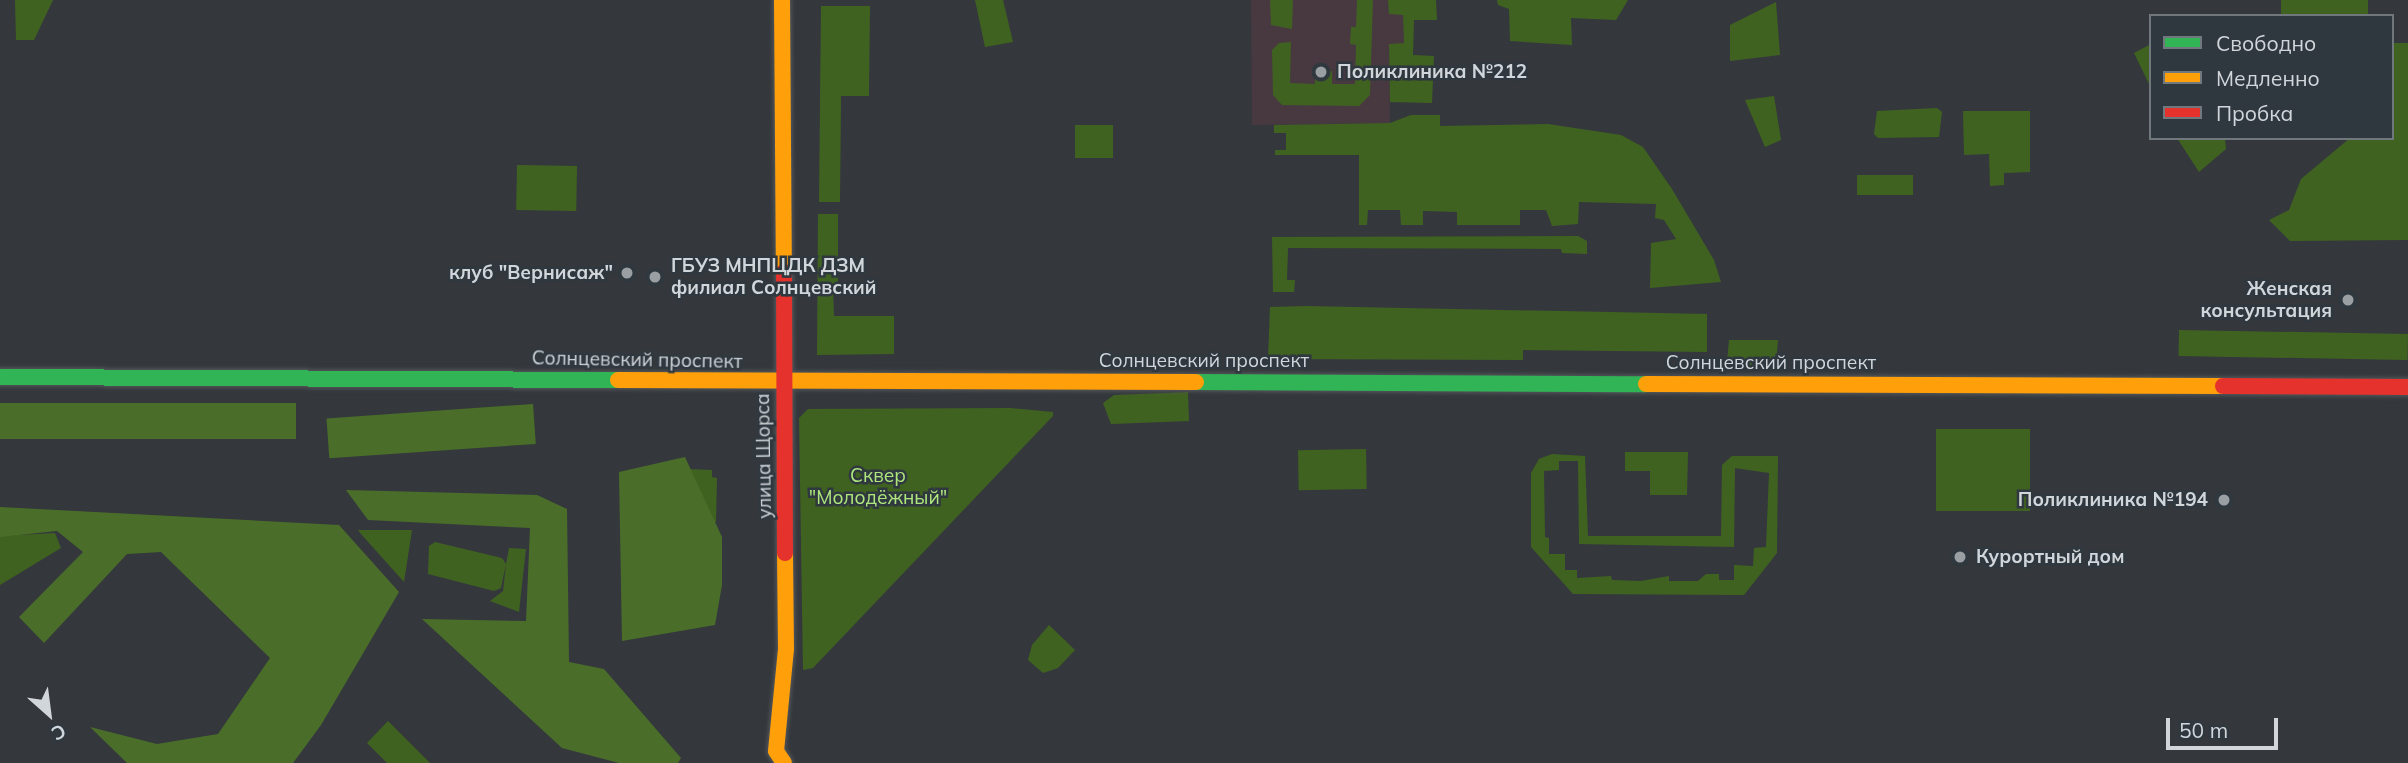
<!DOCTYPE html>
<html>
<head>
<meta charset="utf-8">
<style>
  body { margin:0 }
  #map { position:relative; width:2408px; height:763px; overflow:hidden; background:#34383c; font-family:Mulish,sans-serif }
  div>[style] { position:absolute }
  .medical>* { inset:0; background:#483941 }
  .green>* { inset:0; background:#406220; transform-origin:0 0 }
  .forest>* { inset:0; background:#4a6e29; transform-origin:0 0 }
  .roads { filter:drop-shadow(0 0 2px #53575a) drop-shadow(0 0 2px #53575a) }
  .fast>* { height:16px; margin:-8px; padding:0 8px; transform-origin:8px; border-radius:8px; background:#30b455 }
  .slow>* { height:16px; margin:-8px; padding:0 8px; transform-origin:8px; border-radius:8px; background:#ff9f0a }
  .jam>* { height:16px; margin:-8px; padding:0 8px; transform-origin:8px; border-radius:8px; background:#e5322d }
  .dots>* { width:19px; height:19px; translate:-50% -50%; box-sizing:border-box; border:4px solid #30383f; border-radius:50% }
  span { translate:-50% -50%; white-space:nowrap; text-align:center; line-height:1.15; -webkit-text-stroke:5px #30383f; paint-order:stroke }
  .poi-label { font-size:19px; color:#d1d6da; font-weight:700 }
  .left { translate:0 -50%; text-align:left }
  .right { translate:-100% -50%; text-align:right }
  .street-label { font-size:19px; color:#d1d6da }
  .park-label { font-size:19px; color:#ade67c }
  .legend { position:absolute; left:2149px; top:14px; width:245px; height:126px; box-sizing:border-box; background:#30383f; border:2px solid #70777d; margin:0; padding:9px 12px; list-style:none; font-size:21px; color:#d1d6da }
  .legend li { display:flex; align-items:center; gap:14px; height:35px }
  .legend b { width:35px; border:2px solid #70777d }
  .north { position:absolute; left:14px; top:679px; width:70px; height:70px; -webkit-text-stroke:5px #30383f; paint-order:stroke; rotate:152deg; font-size:19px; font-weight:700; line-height:28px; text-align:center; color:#d1d6da }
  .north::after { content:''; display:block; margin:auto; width:24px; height:32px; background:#d1d6da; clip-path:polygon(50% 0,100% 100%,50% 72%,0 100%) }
  .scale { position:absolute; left:2166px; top:718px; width:112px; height:32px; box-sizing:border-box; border:4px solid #d1d6da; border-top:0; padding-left:9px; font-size:21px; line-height:24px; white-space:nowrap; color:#d1d6da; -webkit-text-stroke:5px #30383f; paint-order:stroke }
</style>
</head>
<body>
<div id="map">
  <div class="medical">
    <div style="clip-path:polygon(1251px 0,1388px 0,1389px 14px,1403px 14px,1404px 44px,1389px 44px,1390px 123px,1252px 125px)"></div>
  </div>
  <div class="green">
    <div style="clip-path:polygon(15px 0,53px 0,34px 40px,16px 40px)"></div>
    <div style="clip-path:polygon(975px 0,1003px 0,1013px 42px,985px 47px)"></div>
    <div style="clip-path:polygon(1270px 0,1293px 0,1292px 29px,1271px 25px)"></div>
    <div style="clip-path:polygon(1357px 0,1373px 0,1370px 95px,1359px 106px,1282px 105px,1273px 95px,1272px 50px,1279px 43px,1291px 42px,1290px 83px,1315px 84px,1315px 71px,1332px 71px,1332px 84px,1355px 84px,1356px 45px,1350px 44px,1351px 27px,1356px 27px)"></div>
    <div style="clip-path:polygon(1388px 0,1436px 0,1437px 20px,1414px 20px,1413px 55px,1434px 56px,1432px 103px,1390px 102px,1389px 44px,1404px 43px,1403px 15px,1389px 14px)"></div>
    <div style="clip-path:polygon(1497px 0,1628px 0,1616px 20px,1571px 18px,1572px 45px,1510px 41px,1509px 9px,1498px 5px)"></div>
    <div style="left:2281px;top:0;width:87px;height:18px"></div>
    <div style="clip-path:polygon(1776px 2px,1780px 55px,1730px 61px,1730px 25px)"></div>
    <div style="clip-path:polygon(821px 6px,870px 6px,869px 96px,841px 96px,840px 202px,819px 202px)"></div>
    <div style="clip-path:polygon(2392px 43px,2408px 43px,2408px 240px,2290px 241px,2269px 220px,2289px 210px,2301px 179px,2350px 138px,2392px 138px)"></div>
    <div style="clip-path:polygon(2151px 44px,2151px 88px,2134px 53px)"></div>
    <div style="clip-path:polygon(1774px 96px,1781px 140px,1765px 147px,1745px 100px)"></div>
    <div style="clip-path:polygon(1937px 108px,1942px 112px,1939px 137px,1878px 138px,1874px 134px,1877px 111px)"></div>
    <div style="clip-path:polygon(1963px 111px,2030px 111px,2030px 172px,2004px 173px,2004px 185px,1990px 186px,1989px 154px,1964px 155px)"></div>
    <div style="clip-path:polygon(1411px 115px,1440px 115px,1440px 126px,1548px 124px,1621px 135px,1643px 147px,1672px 189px,1714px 260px,1721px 282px,1650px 288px,1651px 243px,1676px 239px,1664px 220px,1655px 218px,1656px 204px,1579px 202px,1578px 224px,1552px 226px,1546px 210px,1520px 210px,1520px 225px,1457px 225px,1457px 212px,1423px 211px,1423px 225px,1401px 225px,1400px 210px,1368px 210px,1367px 225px,1359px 225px,1359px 155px,1275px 155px,1275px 150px,1286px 150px,1286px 133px,1274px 133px,1274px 125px,1390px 123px)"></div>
    <div style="left:1075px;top:125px;width:38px;height:33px"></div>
    <div style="clip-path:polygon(2177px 138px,2225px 138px,2226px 149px,2199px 172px)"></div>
    <div style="left:517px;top:165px;width:60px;height:45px;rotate:1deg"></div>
    <div style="left:1857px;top:175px;width:56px;height:20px"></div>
    <div style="clip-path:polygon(818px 214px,838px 214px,838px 282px,851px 283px,851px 288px,833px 289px,834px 316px,894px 316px,894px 354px,817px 355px)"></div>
    <div style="clip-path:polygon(1578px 236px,1587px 241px,1587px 254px,1562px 253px,1561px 249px,1288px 248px,1287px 280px,1295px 280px,1294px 292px,1273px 292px,1272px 237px)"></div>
    <div style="clip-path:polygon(1306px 306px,1707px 314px,1707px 352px,1523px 350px,1523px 360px,1268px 359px,1270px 307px)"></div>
    <div style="left:2179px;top:330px;width:229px;height:26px;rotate:1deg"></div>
    <div style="clip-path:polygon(1729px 340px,1778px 340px,1776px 364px,1734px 367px,1727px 363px)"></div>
    <div style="clip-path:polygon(1188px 392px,1189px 421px,1111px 424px,1103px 403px,1114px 395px)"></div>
    <div style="clip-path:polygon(1010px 408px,1053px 412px,1053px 416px,813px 668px,803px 670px,799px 418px,808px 409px)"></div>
    <div style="left:1936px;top:429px;width:94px;height:82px"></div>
    <div style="left:1366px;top:449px;width:40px;height:68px;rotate:89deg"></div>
    <div style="clip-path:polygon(1625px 452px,1688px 452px,1687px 495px,1650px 495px,1650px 471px,1625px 471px)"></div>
    <div style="clip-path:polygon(evenodd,1552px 454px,1585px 456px,1588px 536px,1721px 536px,1722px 465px,1732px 456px,1778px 456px,1777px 553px,1744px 595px,1573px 594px,1531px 547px,1531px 473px,1539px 459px,1552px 454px,1559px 461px,1578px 461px,1579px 544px,1734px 547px,1735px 468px,1769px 473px,1766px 547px,1754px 548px,1753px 566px,1734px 565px,1734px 580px,1719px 580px,1719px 574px,1706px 574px,1698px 581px,1669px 581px,1669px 576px,1641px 581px,1612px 580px,1611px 576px,1577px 578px,1577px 570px,1565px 570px,1565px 554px,1549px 554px,1549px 538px,1545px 537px,1544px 471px,1559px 470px,1559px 461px)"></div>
    <div style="clip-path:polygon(687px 469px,712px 470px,712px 477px,717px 478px,716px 522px,686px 521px)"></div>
    <div style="clip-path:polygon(358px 530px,412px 530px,404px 582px,361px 534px)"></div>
    <div style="clip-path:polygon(55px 533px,61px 548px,0 585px,0 536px)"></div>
    <div style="clip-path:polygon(435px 542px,502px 558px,506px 564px,509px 548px,526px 549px,519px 612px,490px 601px,503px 591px,506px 564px,501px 588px,494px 591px,428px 574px,429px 546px)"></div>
    <div style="clip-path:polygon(1049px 625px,1075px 650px,1058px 668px,1043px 673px,1028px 660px,1032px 645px)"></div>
    <div style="clip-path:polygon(388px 721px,430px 763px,387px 763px,367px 743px)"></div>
  </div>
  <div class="forest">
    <div style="left:0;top:403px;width:296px;height:36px"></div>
    <div style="left:533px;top:404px;width:40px;height:207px;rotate:86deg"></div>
    <div style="clip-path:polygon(685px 457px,722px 537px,722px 585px,715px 625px,622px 641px,619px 472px)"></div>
    <div style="clip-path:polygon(346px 490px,537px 495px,567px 509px,569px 662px,604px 669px,681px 758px,678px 763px,619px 763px,562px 748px,422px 619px,526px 621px,530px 528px,368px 520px)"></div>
    <div style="clip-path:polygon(0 507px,339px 525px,399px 592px,321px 725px,293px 763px,127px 763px,90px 727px,157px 744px,218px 734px,270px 658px,161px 552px,127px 554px,44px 643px,19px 617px,83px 552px,57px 531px,0 537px)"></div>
  </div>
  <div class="roads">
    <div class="fast">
      <div style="left:0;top:377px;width:618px;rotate:0.28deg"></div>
      <div style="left:1196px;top:382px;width:450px;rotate:0.3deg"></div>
    </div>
    <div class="slow">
      <div style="left:782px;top:0;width:272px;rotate:89.6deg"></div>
      <div style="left:618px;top:380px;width:578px;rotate:0.2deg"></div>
      <div style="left:1646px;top:384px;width:577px;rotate:0.2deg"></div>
      <div style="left:784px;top:763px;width:14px;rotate:-124deg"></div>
      <div style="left:776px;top:751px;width:102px;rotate:-84.4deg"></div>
      <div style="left:786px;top:649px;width:96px;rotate:-90.6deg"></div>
    </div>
    <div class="jam">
      <div style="left:784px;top:272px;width:281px;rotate:89.8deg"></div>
      <div style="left:2223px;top:386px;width:185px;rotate:0.3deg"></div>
    </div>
  </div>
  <div class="dots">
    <div style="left:1321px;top:72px;background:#9a9fa3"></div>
    <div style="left:627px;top:273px;background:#9a9fa3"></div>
    <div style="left:655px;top:277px;background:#9a9fa3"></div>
    <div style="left:2348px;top:300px;background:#9a9fa3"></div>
    <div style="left:2224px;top:500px;background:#9a9fa3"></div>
    <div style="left:1960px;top:557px;background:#9a9fa3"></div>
  </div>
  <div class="poi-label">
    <span class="left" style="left:1337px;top:72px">Поликлиника №212</span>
    <span class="left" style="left:671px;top:277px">ГБУЗ МНПЦДК ДЗМ<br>филиал Солнцевский</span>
    <span class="right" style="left:613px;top:273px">клуб "Вернисаж"</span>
    <span class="right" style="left:2332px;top:300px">Женская<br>консультация</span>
    <span class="right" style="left:2208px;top:500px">Поликлиника №194</span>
    <span class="left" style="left:1976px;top:557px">Курортный дом</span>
  </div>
  <div class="street-label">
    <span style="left:637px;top:360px;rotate:1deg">Солнцевский проспект</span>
    <span style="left:1204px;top:361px">Солнцевский проспект</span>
    <span style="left:1771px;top:363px">Солнцевский проспект</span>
    <span style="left:764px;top:456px;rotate:-91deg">улица Щорса</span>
  </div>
  <div class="park-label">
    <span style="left:878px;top:487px">Сквер<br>"Молодёжный"</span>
  </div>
  <ul class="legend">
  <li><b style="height:9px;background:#30b455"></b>Свободно</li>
  <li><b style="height:9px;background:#ff9f0a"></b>Медленно</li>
  <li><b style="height:9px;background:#e5322d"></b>Пробка</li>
  </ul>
  <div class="north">С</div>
  <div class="scale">50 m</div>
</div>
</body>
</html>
